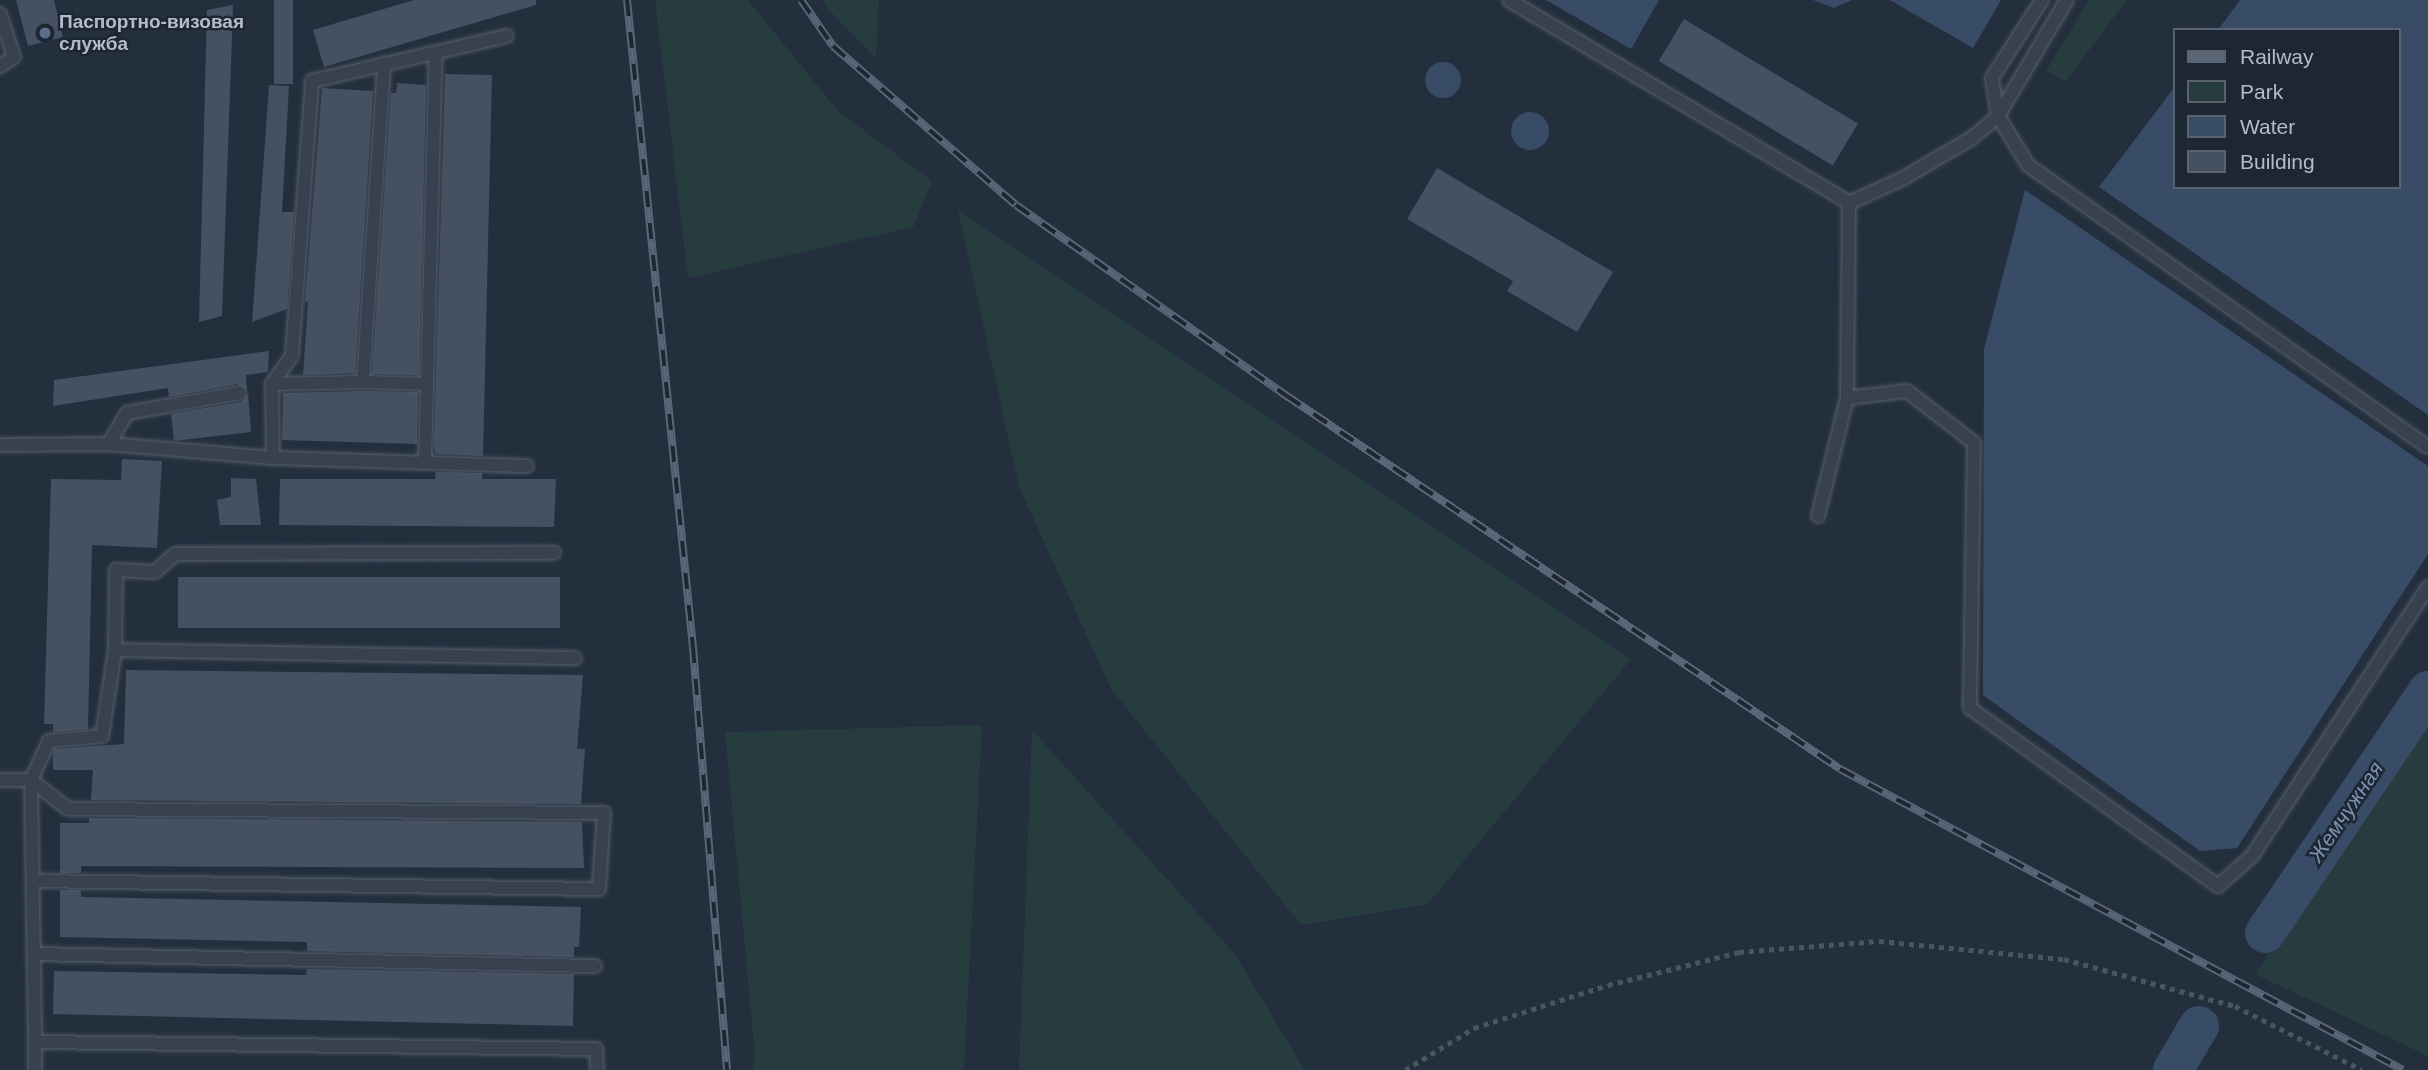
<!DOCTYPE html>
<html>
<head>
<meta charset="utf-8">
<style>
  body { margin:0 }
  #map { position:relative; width:2428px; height:1070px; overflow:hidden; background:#242f3e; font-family:Helvetica,sans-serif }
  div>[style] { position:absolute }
  .green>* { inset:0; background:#263c3f }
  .water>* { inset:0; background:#394c67 }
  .round { border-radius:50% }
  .river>* { height:40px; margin:-20px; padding:0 20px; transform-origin:20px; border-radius:20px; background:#394c67 }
  .building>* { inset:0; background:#455162; transform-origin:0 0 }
  .path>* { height:4.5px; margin-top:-2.25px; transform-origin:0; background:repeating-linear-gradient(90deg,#44595c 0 5px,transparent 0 10px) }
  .roads { filter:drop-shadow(0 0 2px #565f6c) drop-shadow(0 0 2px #565f6c) }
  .service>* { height:12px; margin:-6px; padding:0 6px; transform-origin:6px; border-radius:6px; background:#38414e }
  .rail>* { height:8px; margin-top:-4px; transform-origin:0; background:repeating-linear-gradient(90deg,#1d2633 0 16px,#5a6575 0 32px); box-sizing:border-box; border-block:2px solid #5a6575 }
  .dots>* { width:19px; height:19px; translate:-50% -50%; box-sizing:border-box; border:4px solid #1d2633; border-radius:50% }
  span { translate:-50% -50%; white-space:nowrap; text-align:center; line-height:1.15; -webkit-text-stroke:5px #1d2633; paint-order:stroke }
  .poi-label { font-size:19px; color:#b4bcc9; font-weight:700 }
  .left { translate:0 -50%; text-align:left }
  .water-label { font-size:21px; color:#7c92b1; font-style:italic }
  .legend { position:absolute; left:2173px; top:28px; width:228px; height:161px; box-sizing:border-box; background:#1d2633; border:2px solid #59626f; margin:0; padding:9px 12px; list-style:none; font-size:21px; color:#b4bcc9 }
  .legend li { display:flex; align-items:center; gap:14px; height:35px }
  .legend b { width:35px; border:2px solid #59626f }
</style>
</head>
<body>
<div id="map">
  <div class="green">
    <div style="clip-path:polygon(655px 0,748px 0,838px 111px,932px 181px,913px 227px,688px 278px)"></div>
    <div style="clip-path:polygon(822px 0,879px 0,876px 59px,827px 8px)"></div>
    <div style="clip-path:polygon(2089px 0,2127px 0,2066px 81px,2046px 71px)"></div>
    <div style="clip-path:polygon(958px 210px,1631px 659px,1428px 904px,1301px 925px,1111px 689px,1019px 487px)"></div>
    <div style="clip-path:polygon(2428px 720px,2428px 1056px,2255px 974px)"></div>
    <div style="clip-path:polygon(982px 725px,964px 1070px,754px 1070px,754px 1045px,725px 732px)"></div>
    <div style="clip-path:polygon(1032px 730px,1234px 953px,1305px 1070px,1019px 1070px)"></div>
  </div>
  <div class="water">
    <div style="clip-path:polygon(1546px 0,1659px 0,1631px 49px)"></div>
    <div style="clip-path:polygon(1813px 0,1852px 0,1834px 8px)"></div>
    <div style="clip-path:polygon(1890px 0,2001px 0,1973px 48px)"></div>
    <div style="clip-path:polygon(2240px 0,2428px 0,2428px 415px,2099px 187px,2174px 88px,2174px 187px,2398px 187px,2398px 30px,2218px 30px)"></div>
    <div class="round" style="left:1425px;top:62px;width:36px;height:36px"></div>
    <div class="round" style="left:1511px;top:112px;width:38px;height:38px"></div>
    <div style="clip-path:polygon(2025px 190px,2428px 466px,2428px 554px,2237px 848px,2200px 851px,1983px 695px,1984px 349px)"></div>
  </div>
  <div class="river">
    <div style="left:2265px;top:933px;width:292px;rotate:-56deg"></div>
    <div style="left:2173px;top:1070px;width:51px;rotate:-59.4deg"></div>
  </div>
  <div class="building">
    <div style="clip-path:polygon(16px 0,54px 0,63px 37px,28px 46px)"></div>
    <div style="left:274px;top:0;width:19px;height:84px"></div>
    <div style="clip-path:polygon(414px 0,536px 0,536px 5px,324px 67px,313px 30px)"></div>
    <div style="clip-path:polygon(233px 5px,222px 316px,199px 322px,207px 10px)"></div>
    <div style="left:1684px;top:19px;width:203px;height:49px;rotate:31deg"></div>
    <div style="clip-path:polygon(445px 74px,492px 75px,483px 456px,436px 454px,434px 445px)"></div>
    <div style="clip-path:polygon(397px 83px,426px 85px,419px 375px,372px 374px,391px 93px,396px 93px)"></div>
    <div style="clip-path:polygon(269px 85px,289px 86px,282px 212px,294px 212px,287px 309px,252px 322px)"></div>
    <div style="clip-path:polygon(322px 88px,373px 91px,355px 373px,303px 375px,308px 301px,305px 302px)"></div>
    <div style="clip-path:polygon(1437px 168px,1613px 272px,1577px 332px,1507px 291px,1513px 281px,1407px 219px)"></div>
    <div style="clip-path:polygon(269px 351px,268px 372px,246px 375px,247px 390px,237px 384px,169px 397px,168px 388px,53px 406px,54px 380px)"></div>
    <div style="clip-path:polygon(363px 391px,418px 392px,417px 444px,282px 440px,283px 393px)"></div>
    <div style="clip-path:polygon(248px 394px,251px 432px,174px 441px,171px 414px,241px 402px)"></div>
    <div style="clip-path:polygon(122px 459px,162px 461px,157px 548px,92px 545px,88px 729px,53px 732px,53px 724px,44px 724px,51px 479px,121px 480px)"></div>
    <div style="clip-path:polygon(436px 472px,482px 473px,482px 479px,556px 479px,554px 527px,279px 525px,280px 479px,435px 479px)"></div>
    <div style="clip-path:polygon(231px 478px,256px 479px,261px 525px,220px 525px,217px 500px,231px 497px)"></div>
    <div style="left:178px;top:577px;width:382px;height:51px"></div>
    <div style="clip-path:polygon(126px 670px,583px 675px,577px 749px,585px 749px,581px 804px,91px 800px,93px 770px,53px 770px,53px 753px,55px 749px,124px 744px)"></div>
    <div style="clip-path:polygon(89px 818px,582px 822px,584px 868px,81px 866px,81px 873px,60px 873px,60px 823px,89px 823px)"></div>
    <div style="clip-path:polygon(60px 890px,81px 890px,81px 897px,581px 907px,579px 947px,574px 947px,574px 957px,307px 951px,307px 942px,60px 937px)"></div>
    <div style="clip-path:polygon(307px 969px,574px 974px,573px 1026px,53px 1014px,54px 971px,306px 975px)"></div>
  </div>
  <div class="path">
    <div style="left:1405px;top:1070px;width:81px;rotate:-31.3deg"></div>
    <div style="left:1474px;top:1028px;width:141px;rotate:-17.8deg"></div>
    <div style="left:1608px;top:985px;width:135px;rotate:-14.1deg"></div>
    <div style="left:1739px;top:952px;width:140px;rotate:-4.5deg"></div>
    <div style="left:1879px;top:941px;width:186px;rotate:5.6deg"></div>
    <div style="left:2064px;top:959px;width:177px;rotate:15.4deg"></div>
    <div style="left:2235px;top:1006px;width:142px;rotate:26.7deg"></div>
  </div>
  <div class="roads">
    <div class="service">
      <div style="left:1509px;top:0;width:396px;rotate:30.8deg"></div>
      <div style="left:1849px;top:203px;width:58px;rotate:-24.4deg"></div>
      <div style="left:1902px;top:179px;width:81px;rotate:-30.4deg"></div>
      <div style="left:1972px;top:138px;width:34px;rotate:-40deg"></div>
      <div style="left:1998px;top:116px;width:135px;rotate:-59.3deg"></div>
      <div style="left:2042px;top:0;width:93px;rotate:122.7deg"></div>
      <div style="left:1992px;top:78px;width:38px;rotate:81deg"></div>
      <div style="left:1998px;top:116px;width:57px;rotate:58.5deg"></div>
      <div style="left:2028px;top:165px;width:489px;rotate:35.2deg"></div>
      <div style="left:0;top:14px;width:45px;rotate:72deg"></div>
      <div style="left:14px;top:57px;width:17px;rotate:147deg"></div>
      <div style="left:1849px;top:203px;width:195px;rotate:90.6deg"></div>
      <div style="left:1847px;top:398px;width:60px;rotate:-6.7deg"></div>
      <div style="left:1907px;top:391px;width:85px;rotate:37.8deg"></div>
      <div style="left:1974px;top:443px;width:265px;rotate:90.9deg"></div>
      <div style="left:1970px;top:708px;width:305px;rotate:35.7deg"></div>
      <div style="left:2218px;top:886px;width:45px;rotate:-41.4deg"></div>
      <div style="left:2252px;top:856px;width:321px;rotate:-56.8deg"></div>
      <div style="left:363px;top:382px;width:64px;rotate:1.8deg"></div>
      <div style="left:272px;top:384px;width:91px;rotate:-1.3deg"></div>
      <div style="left:363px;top:382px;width:319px;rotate:-86.2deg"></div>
      <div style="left:109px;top:444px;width:36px;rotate:-60deg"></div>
      <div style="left:127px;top:413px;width:114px;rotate:-10.1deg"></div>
      <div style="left:0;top:445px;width:109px;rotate:-0.5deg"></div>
      <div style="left:109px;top:444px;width:165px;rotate:4.9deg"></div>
      <div style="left:273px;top:458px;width:74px;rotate:-90.8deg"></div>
      <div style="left:272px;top:384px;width:35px;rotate:-55deg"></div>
      <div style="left:292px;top:355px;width:275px;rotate:-85.8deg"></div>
      <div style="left:312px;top:81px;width:200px;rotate:-13deg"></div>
      <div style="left:273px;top:458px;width:254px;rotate:1.8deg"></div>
      <div style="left:425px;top:463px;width:410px;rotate:-88.5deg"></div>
      <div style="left:1818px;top:516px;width:122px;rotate:-76.2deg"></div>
      <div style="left:115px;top:650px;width:80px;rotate:-89.3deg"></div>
      <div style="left:116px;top:570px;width:39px;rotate:3deg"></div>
      <div style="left:155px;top:572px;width:27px;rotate:-42deg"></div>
      <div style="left:175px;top:554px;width:379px;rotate:-0.2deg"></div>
      <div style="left:0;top:780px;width:31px"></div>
      <div style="left:31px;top:780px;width:43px;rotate:-65.2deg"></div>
      <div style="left:49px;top:741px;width:53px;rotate:-5.4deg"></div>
      <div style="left:102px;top:736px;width:87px;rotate:-81.4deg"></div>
      <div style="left:115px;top:650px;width:460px;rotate:1deg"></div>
      <div style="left:31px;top:780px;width:47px;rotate:38.1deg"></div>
      <div style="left:68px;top:809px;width:536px;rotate:0.43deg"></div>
      <div style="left:604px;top:813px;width:76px;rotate:93.8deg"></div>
      <div style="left:599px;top:889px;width:566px;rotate:-179.19deg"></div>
      <div style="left:31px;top:780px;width:262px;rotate:89.1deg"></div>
      <div style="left:34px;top:954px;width:561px;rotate:1.23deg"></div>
      <div style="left:35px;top:1070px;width:28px;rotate:-90deg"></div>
      <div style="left:35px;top:1042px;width:561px;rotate:0.71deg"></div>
      <div style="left:596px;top:1049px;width:21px;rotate:87deg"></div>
    </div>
  </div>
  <div class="rail">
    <div style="left:627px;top:0;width:650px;rotate:84.18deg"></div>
    <div style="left:693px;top:647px;width:424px;rotate:85.4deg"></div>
    <div style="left:801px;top:0;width:56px;rotate:55.2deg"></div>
    <div style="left:833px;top:46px;width:242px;rotate:41deg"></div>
    <div style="left:1016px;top:205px;width:332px;rotate:35.2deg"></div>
    <div style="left:1287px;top:396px;width:667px;rotate:34deg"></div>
    <div style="left:1840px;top:769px;width:638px;rotate:28.13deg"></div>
  </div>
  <div class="dots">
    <div style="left:45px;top:33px;background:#5c6f8a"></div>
  </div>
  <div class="poi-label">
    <span class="left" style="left:59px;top:33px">Паспортно-визовая<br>служба</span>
  </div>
  <div class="water-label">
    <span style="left:2346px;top:812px;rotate:-56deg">Жемчужная</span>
  </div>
  <ul class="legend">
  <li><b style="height:9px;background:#5a6575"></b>Railway</li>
  <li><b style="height:19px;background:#263c3f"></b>Park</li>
  <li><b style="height:19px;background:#394c67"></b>Water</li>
  <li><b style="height:19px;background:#455162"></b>Building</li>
  </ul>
</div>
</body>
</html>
